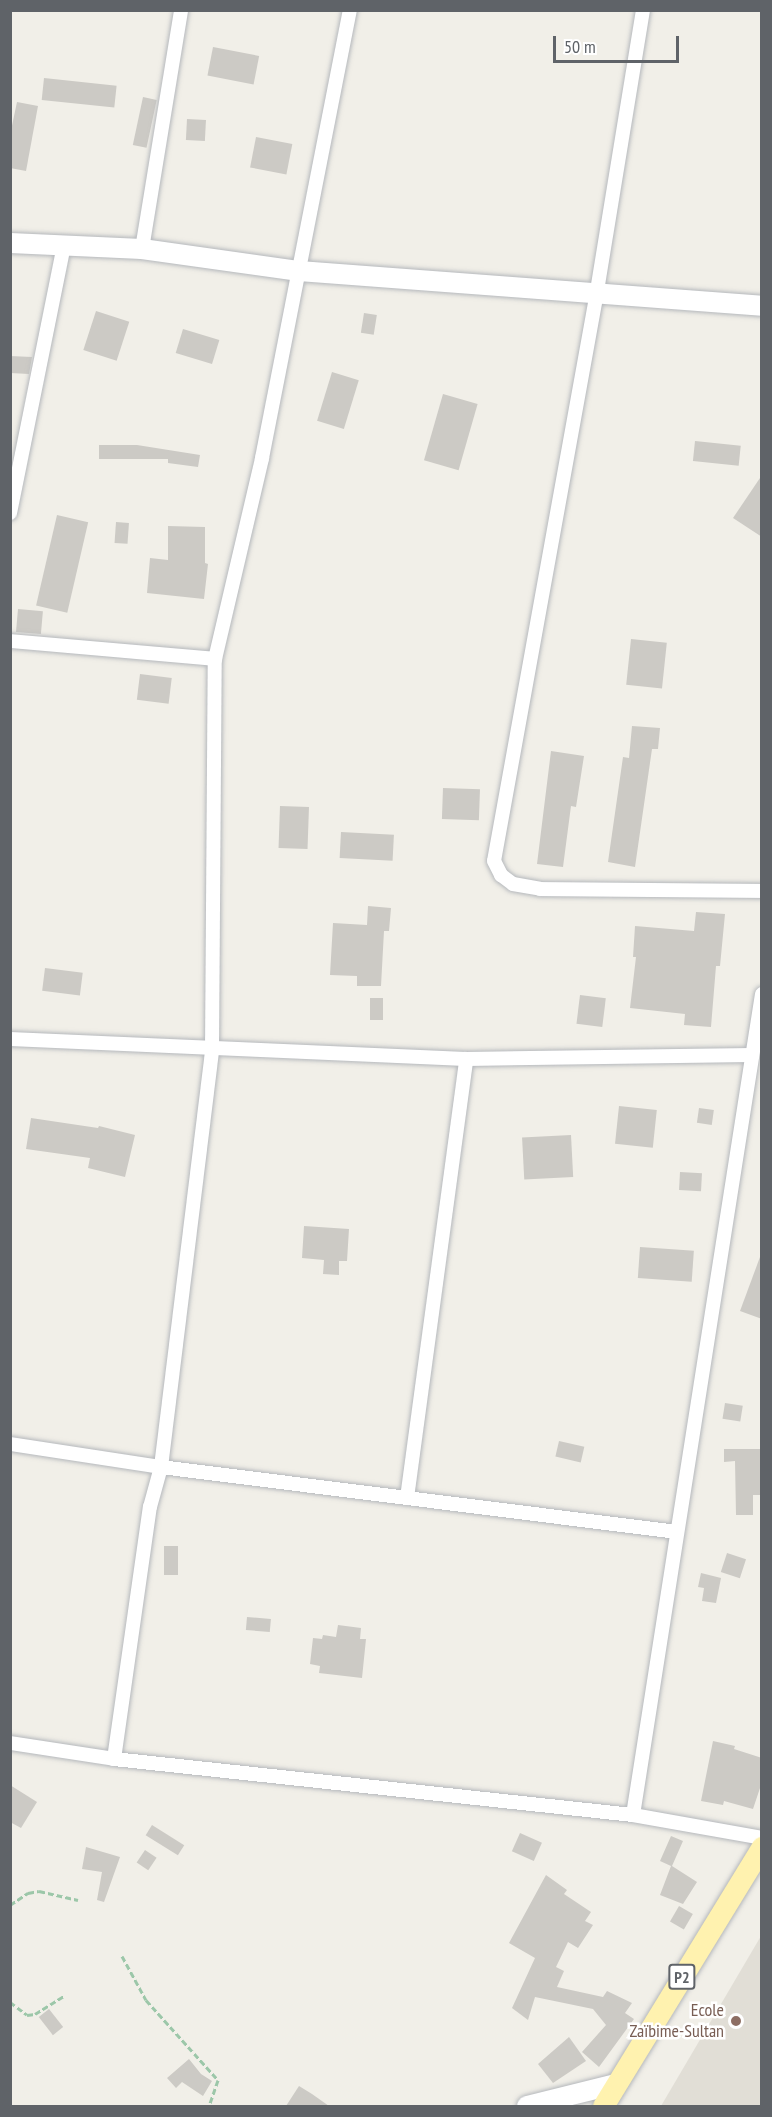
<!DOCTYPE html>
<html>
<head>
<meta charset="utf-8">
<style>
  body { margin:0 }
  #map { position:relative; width:772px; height:2117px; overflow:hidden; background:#f1efe8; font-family:"PT Sans Narrow",sans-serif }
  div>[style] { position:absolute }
  .education>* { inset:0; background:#e1ded6 }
  .building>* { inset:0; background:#cccac5; transform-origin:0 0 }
  .path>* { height:3px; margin-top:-1.5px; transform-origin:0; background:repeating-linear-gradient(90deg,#9cc7a9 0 6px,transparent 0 9px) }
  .roads { filter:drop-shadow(0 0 2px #b5b8bc) drop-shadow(0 0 2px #b5b8bc) }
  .street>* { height:14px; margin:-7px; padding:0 7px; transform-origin:7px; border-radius:7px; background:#fff }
  .secondary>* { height:20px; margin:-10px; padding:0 10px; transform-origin:10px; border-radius:10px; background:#fff }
  .primary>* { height:21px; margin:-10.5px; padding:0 10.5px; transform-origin:10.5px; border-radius:10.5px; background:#fff2af }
  .dots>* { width:16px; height:16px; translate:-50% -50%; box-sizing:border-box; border:3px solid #fff; border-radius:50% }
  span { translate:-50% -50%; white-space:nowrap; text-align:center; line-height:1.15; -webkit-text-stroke:5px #fff; paint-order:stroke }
  .shield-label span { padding:2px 4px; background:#fff; border:2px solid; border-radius:4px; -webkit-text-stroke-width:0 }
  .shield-label { font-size:16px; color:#5f6368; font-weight:700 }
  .education-label { font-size:18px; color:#785e54 }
  .right { translate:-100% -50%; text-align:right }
  .frame { position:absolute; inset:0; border:12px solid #5f6368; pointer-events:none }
  .scale { position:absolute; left:553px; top:36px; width:126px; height:27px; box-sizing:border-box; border:3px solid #5f6368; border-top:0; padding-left:8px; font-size:18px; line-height:21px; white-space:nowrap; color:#5f6368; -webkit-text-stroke:4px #fff; paint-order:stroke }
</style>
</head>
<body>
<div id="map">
  <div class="education">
    <div style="clip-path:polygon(761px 1936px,761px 2106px,661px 2106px)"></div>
  </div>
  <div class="building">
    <div style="left:213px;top:47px;width:47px;height:29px;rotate:11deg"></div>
    <div style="left:44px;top:78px;width:73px;height:22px;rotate:6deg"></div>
    <div style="left:143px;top:97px;width:14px;height:49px;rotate:12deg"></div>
    <div style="clip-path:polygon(17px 102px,38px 106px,26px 171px,10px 168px,10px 135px)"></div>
    <div style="left:187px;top:119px;width:19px;height:21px;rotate:3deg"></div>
    <div style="left:256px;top:137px;width:37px;height:31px;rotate:11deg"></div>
    <div style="left:96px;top:311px;width:35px;height:41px;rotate:18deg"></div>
    <div style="left:364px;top:313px;width:13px;height:20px;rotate:9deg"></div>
    <div style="left:183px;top:329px;width:38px;height:25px;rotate:17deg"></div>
    <div style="clip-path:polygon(10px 356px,32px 357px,29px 374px,10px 373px)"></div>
    <div style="left:332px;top:372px;width:28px;height:51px;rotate:17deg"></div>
    <div style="left:443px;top:394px;width:36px;height:69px;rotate:16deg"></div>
    <div style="left:695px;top:441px;width:46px;height:20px;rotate:6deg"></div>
    <div style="clip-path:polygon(99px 445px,137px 445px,200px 455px,198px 467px,168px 463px,168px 459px,99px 459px)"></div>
    <div style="clip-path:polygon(762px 475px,762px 537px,733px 518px)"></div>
    <div style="left:57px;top:515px;width:32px;height:93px;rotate:13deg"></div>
    <div style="left:116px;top:522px;width:13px;height:21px;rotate:4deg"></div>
    <div style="clip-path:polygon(168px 526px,205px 527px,205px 563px,208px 564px,204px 599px,147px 593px,150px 558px,168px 560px)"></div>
    <div style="left:18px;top:609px;width:25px;height:23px;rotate:5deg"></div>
    <div style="left:631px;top:639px;width:36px;height:46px;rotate:6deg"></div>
    <div style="left:140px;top:674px;width:32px;height:26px;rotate:7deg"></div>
    <div style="clip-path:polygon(632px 726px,660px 728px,658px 749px,652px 749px,635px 867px,608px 862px,623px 757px,629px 758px)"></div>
    <div style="clip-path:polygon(551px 751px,584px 756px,576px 807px,571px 806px,563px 867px,537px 864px)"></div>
    <div style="left:443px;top:788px;width:37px;height:31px;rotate:2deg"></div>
    <div style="left:280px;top:806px;width:29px;height:42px;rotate:2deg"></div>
    <div style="left:341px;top:832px;width:53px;height:26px;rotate:3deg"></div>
    <div style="clip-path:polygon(368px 906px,391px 908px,389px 931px,384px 931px,381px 986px,357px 986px,357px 976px,330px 975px,333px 923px,367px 925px)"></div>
    <div style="clip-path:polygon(696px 912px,725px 914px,720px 966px,716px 966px,711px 1027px,684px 1025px,685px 1014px,630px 1008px,636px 957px,633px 957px,635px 926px,694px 931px)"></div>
    <div style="left:45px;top:968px;width:38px;height:23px;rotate:7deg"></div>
    <div style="left:580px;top:995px;width:26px;height:29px;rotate:7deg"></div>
    <div style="left:370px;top:998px;width:13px;height:22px"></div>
    <div style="left:619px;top:1106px;width:38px;height:38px;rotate:6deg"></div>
    <div style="left:699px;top:1108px;width:15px;height:15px;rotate:8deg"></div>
    <div style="clip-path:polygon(31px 1118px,98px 1128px,99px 1126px,135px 1135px,125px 1177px,88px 1168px,90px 1158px,26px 1149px)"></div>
    <div style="left:571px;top:1135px;width:42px;height:49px;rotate:87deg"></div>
    <div style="left:680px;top:1172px;width:22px;height:18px;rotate:3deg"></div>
    <div style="clip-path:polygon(304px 1226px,349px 1229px,347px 1261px,339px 1261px,339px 1275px,323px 1274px,324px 1260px,302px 1258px)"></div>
    <div style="left:640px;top:1247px;width:54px;height:31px;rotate:4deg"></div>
    <div style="clip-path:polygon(760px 1257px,762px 1257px,762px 1319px,740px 1311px)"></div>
    <div style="left:725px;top:1403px;width:18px;height:16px;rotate:9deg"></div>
    <div style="left:559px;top:1441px;width:26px;height:16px;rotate:13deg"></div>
    <div style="clip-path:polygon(724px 1449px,762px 1449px,762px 1495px,753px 1495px,753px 1515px,736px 1515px,735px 1461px,724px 1462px)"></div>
    <div style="left:164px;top:1546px;width:14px;height:29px"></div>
    <div style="left:727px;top:1553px;width:20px;height:20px;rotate:18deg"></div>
    <div style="clip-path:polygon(701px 1573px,721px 1578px,716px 1603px,702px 1601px,704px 1588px,698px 1587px)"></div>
    <div style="left:247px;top:1617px;width:24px;height:13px;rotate:5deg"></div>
    <div style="clip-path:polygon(338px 1625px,361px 1628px,360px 1639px,366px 1639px,362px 1678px,319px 1673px,320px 1666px,310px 1664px,313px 1638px,322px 1639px,323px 1635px,336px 1637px)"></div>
    <div style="clip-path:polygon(713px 1741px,735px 1746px,734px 1749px,762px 1758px,762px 1782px,753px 1809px,724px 1801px,723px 1805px,701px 1801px)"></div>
    <div style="clip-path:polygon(10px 1785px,37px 1802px,21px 1828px,10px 1822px)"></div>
    <div style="left:152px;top:1825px;width:38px;height:12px;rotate:32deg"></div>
    <div style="left:520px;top:1833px;width:24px;height:20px;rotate:24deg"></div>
    <div style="clip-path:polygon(671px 1836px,683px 1841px,672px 1866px,697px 1882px,683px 1904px,660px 1895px,671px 1866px,660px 1861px)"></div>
    <div style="clip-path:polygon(86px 1847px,120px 1857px,104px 1902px,97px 1900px,102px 1872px,82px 1869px)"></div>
    <div style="left:145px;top:1850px;width:14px;height:15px;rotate:34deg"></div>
    <div style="clip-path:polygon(546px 1875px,567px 1890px,564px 1894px,591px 1912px,585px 1921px,593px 1925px,578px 1948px,568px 1942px,556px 1967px,564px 1971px,557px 1987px,603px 1997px,607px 1991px,632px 2003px,625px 2013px,634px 2019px,599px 2067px,582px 2052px,606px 2025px,593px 2009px,535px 1997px,528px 2020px,512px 2008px,535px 1958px,509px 1943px)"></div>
    <div style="left:679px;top:1906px;width:16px;height:18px;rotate:30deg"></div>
    <div style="left:49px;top:2009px;width:23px;height:13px;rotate:52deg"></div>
    <div style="clip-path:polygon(569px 2037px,586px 2061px,553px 2083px,538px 2064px)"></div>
    <div style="clip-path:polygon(189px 2059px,201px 2074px,212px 2081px,203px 2096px,182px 2082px,176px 2088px,167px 2078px)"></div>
    <div style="clip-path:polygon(299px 2086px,312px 2094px,329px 2106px,286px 2106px)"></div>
  </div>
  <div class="path">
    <div style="left:10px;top:1905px;width:22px;rotate:-34deg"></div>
    <div style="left:28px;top:1893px;width:11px;rotate:-10deg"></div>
    <div style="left:39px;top:1891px;width:40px;rotate:13deg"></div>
    <div style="left:122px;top:1956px;width:50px;rotate:61.4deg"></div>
    <div style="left:146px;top:2000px;width:108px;rotate:48deg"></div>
    <div style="left:218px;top:2080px;width:28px;rotate:109deg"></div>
    <div style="left:10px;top:2002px;width:21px;rotate:37deg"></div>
    <div style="left:27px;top:2015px;width:8px;rotate:-7deg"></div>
    <div style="left:35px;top:2014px;width:34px;rotate:-32deg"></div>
  </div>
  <div class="roads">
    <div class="street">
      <div style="left:643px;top:10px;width:286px;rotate:99.3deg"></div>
      <div style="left:597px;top:292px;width:578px;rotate:100.26deg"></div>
      <div style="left:494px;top:861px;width:16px;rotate:63deg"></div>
      <div style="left:501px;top:875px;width:15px;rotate:37deg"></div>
      <div style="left:513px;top:884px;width:27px;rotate:10deg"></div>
      <div style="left:540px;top:889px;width:222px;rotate:0.5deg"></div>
      <div style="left:142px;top:249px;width:242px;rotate:-80.7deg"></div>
      <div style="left:10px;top:513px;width:272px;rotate:-78.6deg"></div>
      <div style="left:10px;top:641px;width:206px;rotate:5deg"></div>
      <div style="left:215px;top:659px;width:206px;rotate:-76.8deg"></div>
      <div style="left:262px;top:458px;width:457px;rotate:-78.9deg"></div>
      <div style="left:10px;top:1039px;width:456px;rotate:2.5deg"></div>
      <div style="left:466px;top:1059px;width:286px;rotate:-0.8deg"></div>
      <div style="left:10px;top:1444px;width:153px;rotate:8.7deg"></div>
      <div style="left:161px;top:1467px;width:520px;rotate:7.18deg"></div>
      <div style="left:407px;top:1498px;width:443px;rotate:-82.3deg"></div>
      <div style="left:10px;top:1743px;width:105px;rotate:8.7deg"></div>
      <div style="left:114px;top:1759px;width:522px;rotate:6.16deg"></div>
      <div style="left:633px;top:1815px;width:131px;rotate:10.1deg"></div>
      <div style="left:114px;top:1759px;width:255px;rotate:-81.9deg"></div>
      <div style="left:150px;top:1507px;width:41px;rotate:-74.6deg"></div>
      <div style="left:161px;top:1467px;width:420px;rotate:-83deg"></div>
      <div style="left:212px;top:1050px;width:391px;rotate:-89.6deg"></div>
      <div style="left:633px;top:1815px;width:831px;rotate:-81.07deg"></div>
    </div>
    <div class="secondary">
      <div style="left:10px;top:243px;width:132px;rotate:2.6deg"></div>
      <div style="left:142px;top:249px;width:159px;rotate:8deg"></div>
      <div style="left:299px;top:271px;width:464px;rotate:4.3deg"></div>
      <div style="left:527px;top:2106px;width:92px;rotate:-13.9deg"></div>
    </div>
    <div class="primary">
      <div style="left:603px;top:2106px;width:304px;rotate:-58.5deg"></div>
    </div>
  </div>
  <div class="dots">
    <div style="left:736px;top:2021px;background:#8d6e63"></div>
  </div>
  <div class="shield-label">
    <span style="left:682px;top:1977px">P2</span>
  </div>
  <div class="education-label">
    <span class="right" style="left:724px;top:2021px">Ecole<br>Zaïbime-Sultan</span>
  </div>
  <div class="frame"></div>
  <div class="scale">50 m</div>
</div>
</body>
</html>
